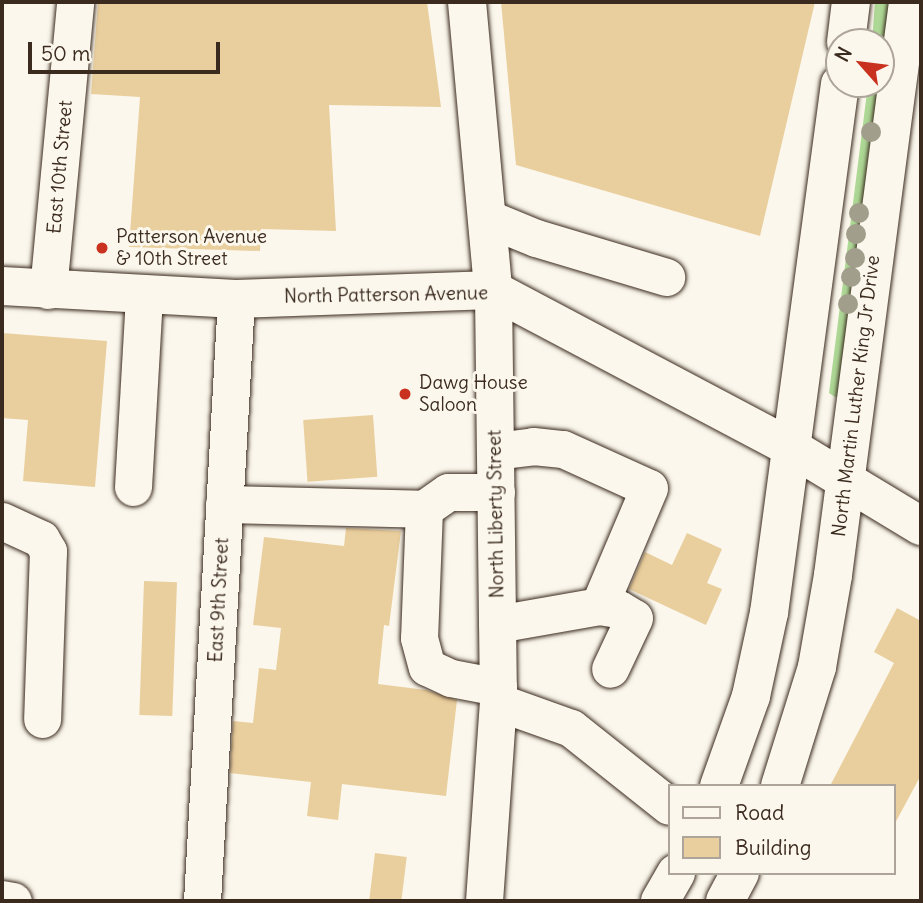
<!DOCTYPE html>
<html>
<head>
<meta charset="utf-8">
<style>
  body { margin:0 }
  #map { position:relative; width:923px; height:903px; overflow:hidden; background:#fbf7ec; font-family:Delius,sans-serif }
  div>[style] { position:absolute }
  .green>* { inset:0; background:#aed896 }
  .building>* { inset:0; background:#eacf9e; transform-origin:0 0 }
  .roads { filter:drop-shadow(0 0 2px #3b2a1e) drop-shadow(0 0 2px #3b2a1e) }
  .minor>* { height:37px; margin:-18.5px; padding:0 18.5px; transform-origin:18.5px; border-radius:18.5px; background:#fbf7ec }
  .major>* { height:38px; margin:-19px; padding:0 19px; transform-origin:19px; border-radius:19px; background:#fbf7ec }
  .trees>* { width:20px; height:20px; margin:-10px; border-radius:50%; background:#a19e8b }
  .dots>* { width:19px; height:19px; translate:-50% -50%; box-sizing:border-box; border:4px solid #fbf7ec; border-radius:50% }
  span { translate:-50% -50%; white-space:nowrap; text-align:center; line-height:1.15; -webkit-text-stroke:6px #fbf7ec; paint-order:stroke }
  .street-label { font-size:19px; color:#3b2a1e }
  .poi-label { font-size:19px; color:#3b2a1e }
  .left { translate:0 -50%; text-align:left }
  .frame { position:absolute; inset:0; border:4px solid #3b2a1e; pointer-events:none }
  .legend { position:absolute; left:668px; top:784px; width:228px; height:91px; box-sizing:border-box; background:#fbf7ec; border:2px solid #aea59a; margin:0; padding:9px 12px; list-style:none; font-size:21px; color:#3b2a1e }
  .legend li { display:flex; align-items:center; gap:14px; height:35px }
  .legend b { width:35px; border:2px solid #aea59a }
  .north { position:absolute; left:825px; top:28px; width:70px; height:70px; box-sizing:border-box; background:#fbf7ec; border:2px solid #aea59a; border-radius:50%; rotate:298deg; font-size:19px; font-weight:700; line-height:28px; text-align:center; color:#3b2a1e }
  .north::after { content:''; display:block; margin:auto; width:24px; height:32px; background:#c8321e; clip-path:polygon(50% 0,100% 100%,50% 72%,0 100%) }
  .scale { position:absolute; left:28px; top:42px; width:192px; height:32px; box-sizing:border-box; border:4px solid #3b2a1e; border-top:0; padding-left:9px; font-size:21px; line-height:24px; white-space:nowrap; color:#3b2a1e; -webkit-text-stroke:5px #fbf7ec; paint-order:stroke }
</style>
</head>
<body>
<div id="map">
  <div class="green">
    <div style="clip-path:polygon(875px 2px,889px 2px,881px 89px,842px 395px,835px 397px,829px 393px,868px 84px,881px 84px,881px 42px,872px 42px)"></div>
  </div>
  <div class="building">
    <div style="clip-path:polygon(98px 2px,427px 2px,441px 107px,329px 105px,336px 231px,261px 229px,260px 251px,129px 247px,140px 97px,91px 94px)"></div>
    <div style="clip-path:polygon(501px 2px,815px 2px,760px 236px,516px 165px)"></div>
    <div style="clip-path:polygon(2px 333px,107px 341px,95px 487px,23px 481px,28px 420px,2px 418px)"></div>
    <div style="left:373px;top:415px;width:62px;height:70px;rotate:86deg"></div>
    <div style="clip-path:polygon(346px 528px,401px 531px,389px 626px,384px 625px,378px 684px,426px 690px,457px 700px,446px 796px,342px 784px,338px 820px,307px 816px,311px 782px,230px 773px,233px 721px,253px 723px,259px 668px,276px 670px,281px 628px,253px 625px,264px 537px,344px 546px)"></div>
    <div style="clip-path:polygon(687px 533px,722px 549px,707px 583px,722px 589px,706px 625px,629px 589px,645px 552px,672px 565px)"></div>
    <div style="left:144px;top:581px;width:33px;height:134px;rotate:2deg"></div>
    <div style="clip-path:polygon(897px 608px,921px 621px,921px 775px,893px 827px,893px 786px,830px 786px,894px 663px,874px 652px)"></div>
    <div style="left:375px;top:853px;width:32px;height:49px;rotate:7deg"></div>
  </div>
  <div class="roads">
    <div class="minor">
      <div style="left:487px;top:218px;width:53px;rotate:22.2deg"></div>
      <div style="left:536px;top:238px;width:136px;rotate:16.7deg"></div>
      <div style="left:48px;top:290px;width:289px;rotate:-84.6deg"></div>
      <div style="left:495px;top:451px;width:38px;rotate:-7deg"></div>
      <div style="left:533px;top:446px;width:30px;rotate:6deg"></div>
      <div style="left:563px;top:449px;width:94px;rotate:24.4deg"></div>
      <div style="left:649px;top:488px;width:128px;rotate:113deg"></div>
      <div style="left:133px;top:487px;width:193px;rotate:-86.7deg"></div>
      <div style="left:496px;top:492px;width:48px;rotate:180deg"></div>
      <div style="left:448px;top:492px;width:29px;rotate:145deg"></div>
      <div style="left:424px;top:509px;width:129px;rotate:92.2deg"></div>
      <div style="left:419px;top:638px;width:30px;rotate:75deg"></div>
      <div style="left:427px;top:667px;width:26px;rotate:25deg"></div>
      <div style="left:451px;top:678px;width:48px;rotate:10.8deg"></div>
      <div style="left:224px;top:504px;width:200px;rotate:1.4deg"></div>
      <div style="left:2px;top:521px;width:43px;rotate:24.8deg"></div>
      <div style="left:41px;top:539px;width:14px;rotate:60deg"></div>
      <div style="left:48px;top:551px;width:168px;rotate:92deg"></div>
      <div style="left:497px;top:624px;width:104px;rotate:-10deg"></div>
      <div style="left:599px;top:606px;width:20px;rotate:9deg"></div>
      <div style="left:619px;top:609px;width:17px;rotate:31deg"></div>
      <div style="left:634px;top:618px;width:56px;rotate:115.2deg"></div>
      <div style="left:498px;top:702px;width:77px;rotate:19.6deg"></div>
      <div style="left:571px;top:728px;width:125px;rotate:38.5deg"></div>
      <div style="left:2px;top:899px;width:11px;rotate:10deg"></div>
      <div style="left:202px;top:901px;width:603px;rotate:-86.77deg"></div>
      <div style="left:484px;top:901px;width:199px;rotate:-86deg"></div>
      <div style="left:498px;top:702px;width:412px;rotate:-90.7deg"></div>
    </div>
    <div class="major">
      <div style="left:467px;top:2px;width:289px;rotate:84.8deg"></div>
      <div style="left:846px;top:42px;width:40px;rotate:-82.9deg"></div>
      <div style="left:2px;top:286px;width:234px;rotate:3.2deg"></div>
      <div style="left:236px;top:299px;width:257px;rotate:-2deg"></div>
      <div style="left:493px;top:290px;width:338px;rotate:27.9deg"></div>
      <div style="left:792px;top:448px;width:151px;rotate:31.2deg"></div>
      <div style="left:719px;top:786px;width:96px;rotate:-70.4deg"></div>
      <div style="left:751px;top:696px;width:85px;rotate:-77.8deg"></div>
      <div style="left:769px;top:613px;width:534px;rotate:-82.36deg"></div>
      <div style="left:780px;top:786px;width:125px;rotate:-72.7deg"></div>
      <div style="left:817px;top:667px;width:93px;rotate:-80.1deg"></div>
      <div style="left:833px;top:575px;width:578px;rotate:-82.54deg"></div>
      <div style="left:660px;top:901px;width:32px;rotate:-60deg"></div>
      <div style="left:725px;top:901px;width:32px;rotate:-62deg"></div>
    </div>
  </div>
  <div class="trees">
    <div style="left:871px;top:132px"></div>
    <div style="left:859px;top:213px"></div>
    <div style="left:856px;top:234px"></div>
    <div style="left:855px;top:258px"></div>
    <div style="left:851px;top:277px"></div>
    <div style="left:848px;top:304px"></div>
  </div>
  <div class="dots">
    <div style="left:102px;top:248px;background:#c8321e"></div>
    <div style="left:405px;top:394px;background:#c8321e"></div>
  </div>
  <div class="street-label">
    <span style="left:60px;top:167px;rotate:-85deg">East 10th Street</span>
    <span style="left:386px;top:295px;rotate:-1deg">North Patterson Avenue</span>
    <span style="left:856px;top:396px;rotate:-83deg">North Martin Luther King Jr Drive</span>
    <span style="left:496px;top:514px;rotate:-91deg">North Liberty Street</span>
    <span style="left:219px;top:600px;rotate:-87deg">East 9th Street</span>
  </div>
  <div class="poi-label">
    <span class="left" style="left:116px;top:248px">Patterson Avenue<br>&amp; 10th Street</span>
    <span class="left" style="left:419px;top:394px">Dawg House<br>Saloon</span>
  </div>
  <div class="frame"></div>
  <ul class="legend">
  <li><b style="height:9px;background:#fbf7ec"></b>Road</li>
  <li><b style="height:19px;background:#eacf9e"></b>Building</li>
  </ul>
  <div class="north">N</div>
  <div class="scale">50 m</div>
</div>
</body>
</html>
